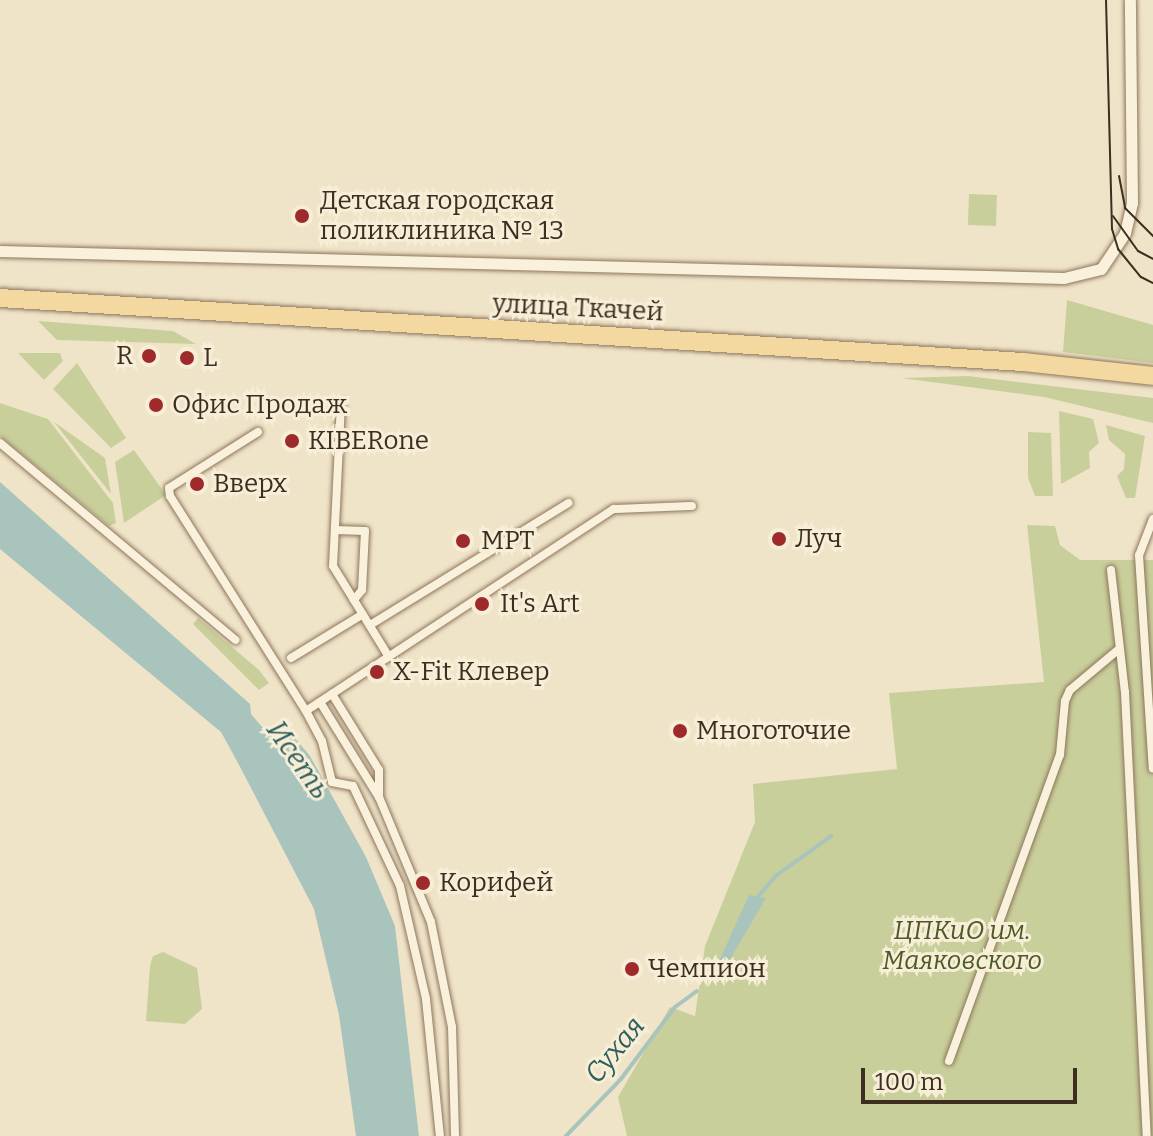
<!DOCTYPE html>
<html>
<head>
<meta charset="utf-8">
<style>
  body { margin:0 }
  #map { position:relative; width:1153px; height:1136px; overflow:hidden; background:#f0e4c8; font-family:Bitter,serif }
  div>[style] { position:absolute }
  .green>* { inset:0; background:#c9cf9b; transform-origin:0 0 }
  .water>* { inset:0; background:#a9c4bc }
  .stream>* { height:4px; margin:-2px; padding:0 2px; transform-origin:2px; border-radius:2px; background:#a9c4bc }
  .roads { filter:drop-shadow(0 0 2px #8d765c) drop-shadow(0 0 2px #8d765c) }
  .pedestrian>* { height:8px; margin:-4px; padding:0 4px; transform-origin:4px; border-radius:4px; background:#faf1dc }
  .minor>* { height:11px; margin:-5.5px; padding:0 5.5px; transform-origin:5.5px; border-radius:5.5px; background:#faf1dc }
  .primary>* { height:18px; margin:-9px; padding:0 9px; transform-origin:9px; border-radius:9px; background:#f3d9a0 }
  .tram>* { height:2px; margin:-1px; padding:0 1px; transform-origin:1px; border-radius:1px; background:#3d2e20 }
  .dots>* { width:22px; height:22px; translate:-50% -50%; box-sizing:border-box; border:4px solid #f7eed8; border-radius:50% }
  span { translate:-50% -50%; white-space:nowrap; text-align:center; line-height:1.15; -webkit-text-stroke:6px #f7eed8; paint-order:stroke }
  .poi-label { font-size:26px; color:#3d2e20 }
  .left { translate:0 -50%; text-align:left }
  .right { translate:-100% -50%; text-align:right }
  .street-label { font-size:26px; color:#3d2e20 }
  .park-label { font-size:26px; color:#4d5a26; font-style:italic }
  .water-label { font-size:28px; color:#2f5d5a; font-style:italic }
  .scale { position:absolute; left:861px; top:1068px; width:216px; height:36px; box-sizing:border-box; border:4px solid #3d2e20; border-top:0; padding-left:10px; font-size:24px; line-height:28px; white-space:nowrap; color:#3d2e20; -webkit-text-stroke:6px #f7eed8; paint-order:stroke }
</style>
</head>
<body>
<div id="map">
  <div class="green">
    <div style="left:969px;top:194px;width:28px;height:31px;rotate:2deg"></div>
    <div style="clip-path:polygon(1067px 300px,1153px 325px,1153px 363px,1063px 352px)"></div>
    <div style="clip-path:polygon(38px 321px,173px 331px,196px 344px,57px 340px)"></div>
    <div style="clip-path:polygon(18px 353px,60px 353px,63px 361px,44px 380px)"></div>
    <div style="clip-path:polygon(77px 363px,126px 438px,111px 448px,53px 389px)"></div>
    <div style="clip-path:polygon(968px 376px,1153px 398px,1153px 423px,1044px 397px,901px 378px)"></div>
    <div style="clip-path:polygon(0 403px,48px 419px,113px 503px,116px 523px,109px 526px,0 436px)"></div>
    <div style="clip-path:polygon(1059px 411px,1093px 419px,1099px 443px,1089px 452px,1090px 468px,1061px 484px)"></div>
    <div style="clip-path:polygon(54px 422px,105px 458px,111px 494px)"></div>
    <div style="clip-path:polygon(1106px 425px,1145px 436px,1135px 498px,1126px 498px,1117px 476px,1124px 469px,1125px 454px,1109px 440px)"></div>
    <div style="clip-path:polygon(1028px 432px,1051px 433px,1053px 496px,1035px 496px,1028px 478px)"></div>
    <div style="clip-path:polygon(134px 450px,166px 495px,124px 523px,115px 462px)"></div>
    <div style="clip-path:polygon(1027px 525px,1055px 526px,1060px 545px,1080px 560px,1153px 560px,1153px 1136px,627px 1136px,618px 1097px,670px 1007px,695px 1016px,705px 946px,755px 822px,753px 784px,897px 769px,889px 693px,1044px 682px)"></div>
    <div style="clip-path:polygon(198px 618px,259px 670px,269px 683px,259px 690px,193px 624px)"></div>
    <div style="clip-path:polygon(163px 952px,197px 968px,202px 1009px,185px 1024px,146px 1021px,150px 966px,153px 956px)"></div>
  </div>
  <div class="water">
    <div style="clip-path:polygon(0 482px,250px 704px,251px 714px,268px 734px,294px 737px,310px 756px,366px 857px,395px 926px,419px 1136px,356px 1136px,339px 1015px,314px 909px,238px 763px,221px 732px,0 549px)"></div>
    <div style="clip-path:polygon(749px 895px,766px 898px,726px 966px,720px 962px,724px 950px)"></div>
  </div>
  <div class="stream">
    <div style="left:754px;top:901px;width:35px;rotate:-49deg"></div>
    <div style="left:777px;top:875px;width:67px;rotate:-35.8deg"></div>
    <div style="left:715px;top:970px;width:14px;rotate:-56deg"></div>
    <div style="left:566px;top:1136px;width:79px;rotate:-46deg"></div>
    <div style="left:621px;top:1079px;width:90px;rotate:-53.1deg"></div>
    <div style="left:675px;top:1007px;width:27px;rotate:-36deg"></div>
  </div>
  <div class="roads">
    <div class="pedestrian">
      <div style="left:341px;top:403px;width:163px;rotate:92.8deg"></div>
      <div style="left:333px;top:566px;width:107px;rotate:58.4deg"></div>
      <div style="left:258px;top:432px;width:105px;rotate:147.8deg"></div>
      <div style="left:169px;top:488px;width:8px;rotate:83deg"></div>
      <div style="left:170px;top:496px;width:254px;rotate:57.7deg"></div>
      <div style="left:306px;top:711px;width:34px;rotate:62deg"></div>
      <div style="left:322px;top:741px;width:42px;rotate:76.3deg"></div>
      <div style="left:332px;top:782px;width:21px;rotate:11deg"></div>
      <div style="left:353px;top:786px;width:110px;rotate:64.8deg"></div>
      <div style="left:400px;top:886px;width:116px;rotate:77deg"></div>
      <div style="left:426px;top:999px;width:138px;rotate:84.2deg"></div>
      <div style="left:0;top:443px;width:307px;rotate:39.9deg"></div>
      <div style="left:1153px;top:519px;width:39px;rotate:111deg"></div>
      <div style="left:1139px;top:555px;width:214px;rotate:86.3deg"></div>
      <div style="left:335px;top:530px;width:30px;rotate:2deg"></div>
      <div style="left:365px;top:531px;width:59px;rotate:92.9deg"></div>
      <div style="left:362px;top:590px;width:13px;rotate:129deg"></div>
      <div style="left:1111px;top:570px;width:123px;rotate:83.5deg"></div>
      <div style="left:1125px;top:692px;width:445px;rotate:87.2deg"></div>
      <div style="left:370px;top:625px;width:233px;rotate:-31.6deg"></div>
      <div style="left:291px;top:658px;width:84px;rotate:-31.4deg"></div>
      <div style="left:332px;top:694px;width:89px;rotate:58.3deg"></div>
      <div style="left:379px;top:770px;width:27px;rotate:90deg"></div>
      <div style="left:379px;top:797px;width:135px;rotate:67.4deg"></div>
      <div style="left:431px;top:922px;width:107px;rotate:78.7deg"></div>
      <div style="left:452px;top:1027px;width:109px;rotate:88.4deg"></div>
      <div style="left:320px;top:702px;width:112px;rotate:58.2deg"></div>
      <div style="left:306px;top:711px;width:368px;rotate:-33.3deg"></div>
      <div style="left:614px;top:509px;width:78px;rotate:-2.2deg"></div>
      <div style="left:949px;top:1061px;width:326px;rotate:-70.1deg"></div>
      <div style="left:1060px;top:755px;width:54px;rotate:-84.7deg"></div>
      <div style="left:1065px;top:701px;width:12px;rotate:-66deg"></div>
      <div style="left:1070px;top:690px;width:64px;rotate:-39.9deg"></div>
    </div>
    <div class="minor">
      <div style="left:0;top:251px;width:1064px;rotate:1.45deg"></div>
      <div style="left:1064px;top:278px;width:38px;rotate:-14deg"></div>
      <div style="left:1101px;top:269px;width:43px;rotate:-56.3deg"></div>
      <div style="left:1125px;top:233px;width:31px;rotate:-77deg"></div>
      <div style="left:1132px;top:203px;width:203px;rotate:-90.6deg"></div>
    </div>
    <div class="primary">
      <div style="left:0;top:298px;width:1025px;rotate:3.58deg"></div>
      <div style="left:1023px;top:362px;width:131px;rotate:6.1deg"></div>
    </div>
  </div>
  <div class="tram">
    <div style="left:1106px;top:0;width:229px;rotate:88.5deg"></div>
    <div style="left:1112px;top:229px;width:21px;rotate:73deg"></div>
    <div style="left:1118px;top:249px;width:36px;rotate:51deg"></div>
    <div style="left:1141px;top:277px;width:13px;rotate:27deg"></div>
    <div style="left:1119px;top:176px;width:33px;rotate:79deg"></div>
    <div style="left:1125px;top:208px;width:40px;rotate:45deg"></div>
    <div style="left:1113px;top:216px;width:43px;rotate:54.5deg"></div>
    <div style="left:1138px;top:251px;width:17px;rotate:28deg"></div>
  </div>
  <div class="dots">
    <div style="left:302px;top:216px;background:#9e2a2b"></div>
    <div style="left:149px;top:356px;background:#9e2a2b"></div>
    <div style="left:187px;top:358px;background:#9e2a2b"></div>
    <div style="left:156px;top:405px;background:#9e2a2b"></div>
    <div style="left:292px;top:441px;background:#9e2a2b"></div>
    <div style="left:197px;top:484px;background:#9e2a2b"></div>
    <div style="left:779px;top:539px;background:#9e2a2b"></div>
    <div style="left:463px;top:541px;background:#9e2a2b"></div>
    <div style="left:482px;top:604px;background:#9e2a2b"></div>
    <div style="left:377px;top:672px;background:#9e2a2b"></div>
    <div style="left:680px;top:731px;background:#9e2a2b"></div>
    <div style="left:423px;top:883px;background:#9e2a2b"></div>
    <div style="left:632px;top:969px;background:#9e2a2b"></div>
  </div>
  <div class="poi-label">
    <span class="left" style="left:320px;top:216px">Детская городская<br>поликлиника № 13</span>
    <span class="right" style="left:133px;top:356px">R</span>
    <span class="left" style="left:203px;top:358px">L</span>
    <span class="left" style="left:172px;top:405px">Офис Продаж</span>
    <span class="left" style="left:308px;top:441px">KIBERone</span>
    <span class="left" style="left:213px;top:484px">Вверх</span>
    <span class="left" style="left:795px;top:539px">Луч</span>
    <span class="left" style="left:481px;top:541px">МРТ</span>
    <span class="left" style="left:500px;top:604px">It's Art</span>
    <span class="left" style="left:393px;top:672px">X-Fit Клевер</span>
    <span class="left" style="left:696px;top:731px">Многоточие</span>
    <span class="left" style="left:439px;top:883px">Корифей</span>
    <span class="left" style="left:648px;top:969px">Чемпион</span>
  </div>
  <div class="street-label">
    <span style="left:578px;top:308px;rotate:3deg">улица Ткачей</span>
  </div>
  <div class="park-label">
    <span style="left:962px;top:946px">ЦПКиО им.<br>Маяковского</span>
  </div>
  <div class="water-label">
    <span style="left:298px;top:760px;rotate:55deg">Исеть</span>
    <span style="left:615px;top:1050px;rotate:-51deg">Сухая</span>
  </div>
  <div class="scale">100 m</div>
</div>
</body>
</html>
